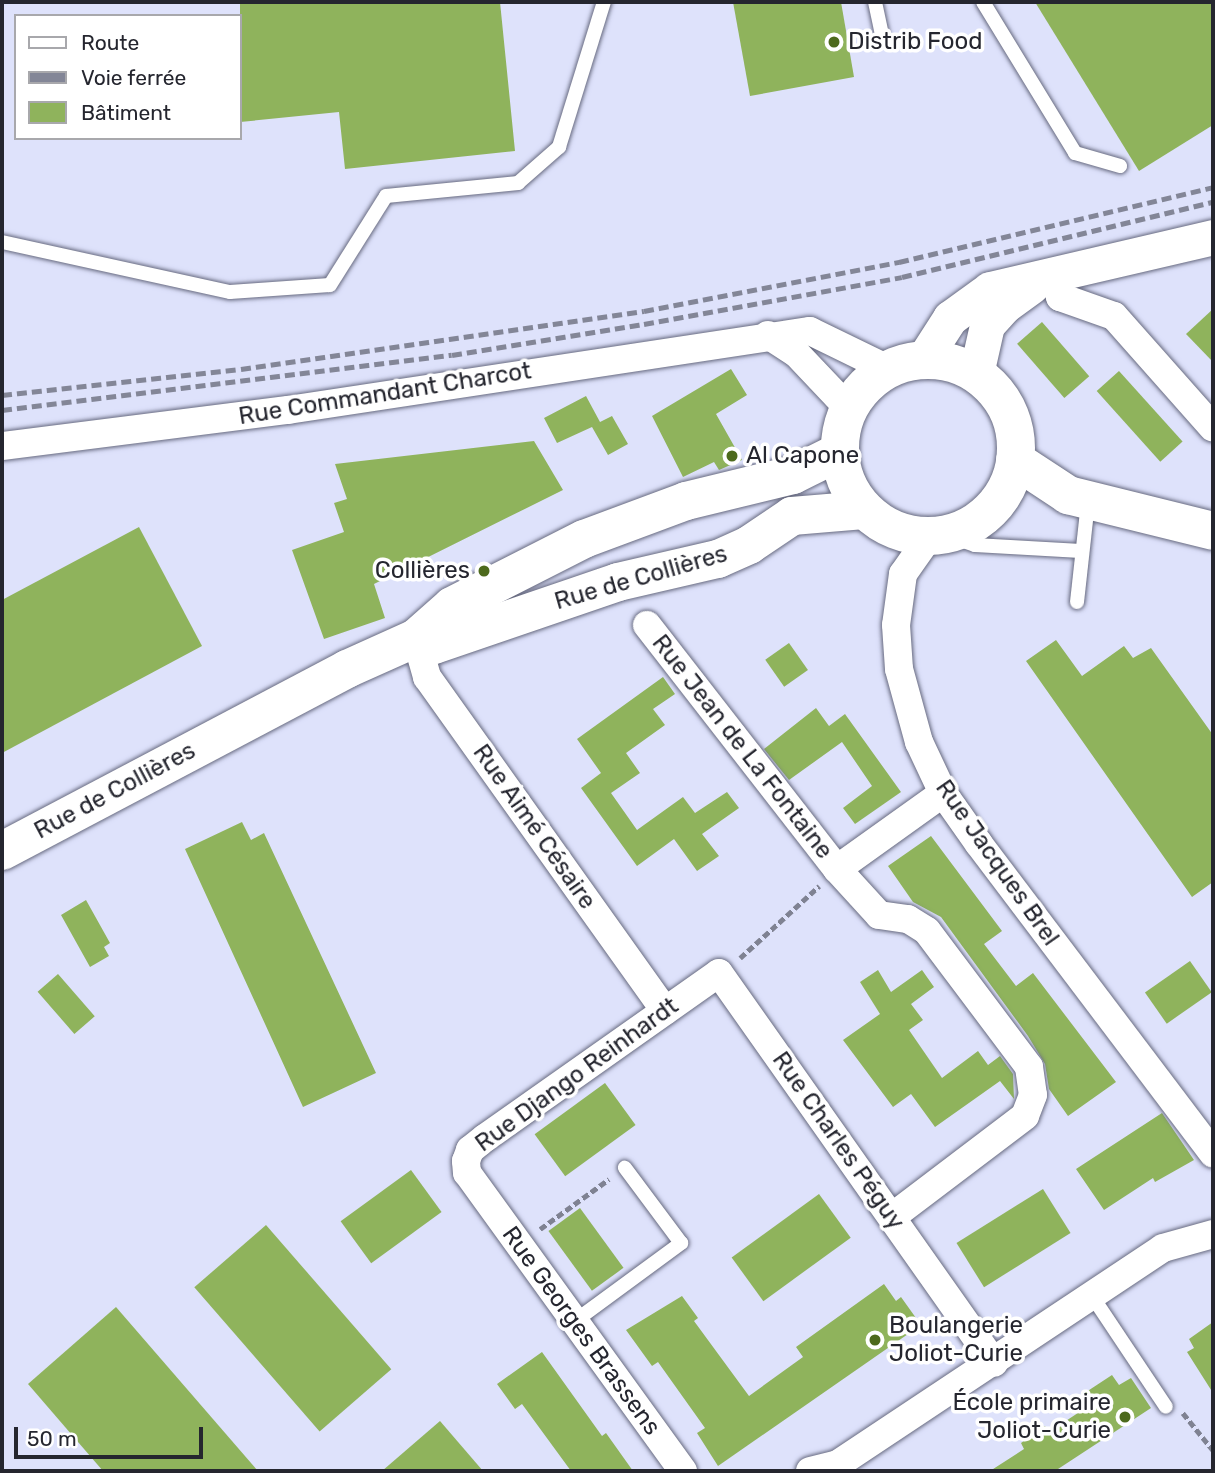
<!DOCTYPE html>
<html>
<head>
<meta charset="utf-8">
<style>
  body { margin:0 }
  #map { position:relative; width:1215px; height:1473px; overflow:hidden; background:#dee2fb; font-family:Rubik,sans-serif }
  div>[style] { position:absolute }
  .building>* { inset:0; background:#8fb35c; transform-origin:0 0 }
  .path>* { height:4.5px; margin-top:-2.25px; transform-origin:0; background:repeating-linear-gradient(90deg,#7f8292 0 7px,transparent 0 10.5px) }
  .roads { filter:drop-shadow(0 0 2px #676a80) drop-shadow(0 0 2px #676a80) }
  .service>* { height:14px; margin:-7px; padding:0 7px; transform-origin:7px; border-radius:7px; background:#fff }
  .minor>* { height:28px; margin:-14px; padding:0 14px; transform-origin:14px; border-radius:14px; background:#fff }
  .tertiary>* { height:35px; margin:-17.5px; padding:0 17.5px; transform-origin:17.5px; border-radius:17.5px; background:#fff }
  .secondary>* { height:38px; margin:-19px; padding:0 19px; transform-origin:19px; border-radius:19px; background:#fff }
  .secondary>.ring { margin:-19px; padding:0; box-sizing:content-box; background:none; border:38px solid #fff; border-radius:50% }
  .rail>* { height:5px; margin-top:-2.5px; transform-origin:0; background:repeating-linear-gradient(90deg,#838697 0 10px,transparent 0 15px) }
  .dots>* { width:19px; height:19px; translate:-50% -50%; box-sizing:border-box; border:4px solid #fff; border-radius:50% }
  span { translate:-50% -50%; white-space:nowrap; text-align:center; line-height:1.15; -webkit-text-stroke:7px #fff; paint-order:stroke }
  .poi-label { font-size:24px; color:#25262f }
  .left { translate:0 -50%; text-align:left }
  .right { translate:-100% -50%; text-align:right }
  .street-label { font-size:24px; color:#25262f }
  .frame { position:absolute; inset:0; border:4px solid #25262f; pointer-events:none }
  .legend { position:absolute; left:14px; top:14px; width:228px; height:126px; box-sizing:border-box; background:#fff; border:2px solid #a8a8ac; margin:0; padding:9px 12px; list-style:none; font-size:21px; color:#25262f }
  .legend li { display:flex; align-items:center; gap:14px; height:35px }
  .legend b { width:35px; border:2px solid #a8a8ac }
  .scale { position:absolute; left:14px; top:1427px; width:189px; height:32px; box-sizing:border-box; border:4px solid #25262f; border-top:0; padding-left:9px; font-size:21px; line-height:24px; white-space:nowrap; color:#25262f; -webkit-text-stroke:5px #fff; paint-order:stroke }
</style>
</head>
<body>
<div id="map">
  <div class="building">
    <div style="clip-path:polygon(240px 2px,500px 2px,515px 151px,345px 169px,339px 112px,240px 122px)"></div>
    <div style="clip-path:polygon(733px 2px,841px 2px,854px 77px,750px 96px)"></div>
    <div style="clip-path:polygon(1035px 2px,1213px 2px,1213px 125px,1139px 171px)"></div>
    <div style="clip-path:polygon(1213px 309px,1213px 362px,1186px 334px)"></div>
    <div style="left:1042px;top:322px;width:72px;height:33px;rotate:49deg"></div>
    <div style="clip-path:polygon(731px 369px,747px 395px,716px 414px,742px 460px,719px 470px,714px 462px,683px 477px,652px 416px)"></div>
    <div style="left:1119px;top:371px;width:95px;height:30px;rotate:48deg"></div>
    <div style="clip-path:polygon(586px 396px,600px 422px,612px 416px,628px 444px,608px 455px,592px 427px,557px 443px,544px 418px)"></div>
    <div style="clip-path:polygon(534px 441px,563px 490px,374px 584px,385px 618px,324px 639px,292px 550px,344px 532px,334px 503px,347px 499px,335px 464px)"></div>
    <div style="clip-path:polygon(139px 527px,202px 646px,2px 753px,2px 600px)"></div>
    <div style="clip-path:polygon(1056px 640px,1082px 676px,1124px 646px,1133px 658px,1151px 648px,1213px 735px,1213px 882px,1192px 897px,1026px 661px)"></div>
    <div style="left:789px;top:643px;width:33px;height:29px;rotate:55deg"></div>
    <div style="clip-path:polygon(663px 677px,675px 694px,653px 709px,665px 725px,626px 753px,640px 773px,611px 793px,637px 830px,683px 797px,695px 813px,727px 792px,739px 808px,702px 834px,719px 856px,697px 871px,674px 839px,637px 866px,581px 788px,601px 773px,577px 739px)"></div>
    <div style="clip-path:polygon(816px 708px,829px 726px,845px 714px,901px 792px,855px 824px,843px 808px,872px 786px,842px 742px,789px 780px,764px 749px)"></div>
    <div style="clip-path:polygon(242px 822px,251px 840px,264px 833px,376px 1073px,303px 1107px,185px 849px)"></div>
    <div style="clip-path:polygon(931px 836px,1002px 931px,984px 944px,1016px 986px,1033px 973px,1116px 1082px,1068px 1116px,1049px 1089px,1045px 1064px,1028px 1036px,941px 917px,913px 902px,888px 866px)"></div>
    <div style="clip-path:polygon(86px 900px,110px 943px,104px 947px,109px 956px,90px 967px,61px 915px)"></div>
    <div style="left:1190px;top:961px;width:38px;height:55px;rotate:55deg"></div>
    <div style="clip-path:polygon(878px 970px,891px 992px,922px 970px,934px 987px,911px 1004px,923px 1020px,909px 1030px,942px 1078px,978px 1051px,988px 1065px,1000px 1056px,1013px 1074px,1014px 1099px,1000px 1081px,935px 1127px,911px 1094px,893px 1107px,843px 1040px,880px 1014px,860px 982px)"></div>
    <div style="left:58px;top:974px;width:56px;height:27px;rotate:49deg"></div>
    <div style="left:605px;top:1083px;width:52px;height:87px;rotate:54deg"></div>
    <div style="clip-path:polygon(1162px 1113px,1194px 1160px,1155px 1182px,1153px 1178px,1104px 1210px,1076px 1169px)"></div>
    <div style="left:411px;top:1170px;width:52px;height:87px;rotate:54deg"></div>
    <div style="left:1043px;top:1189px;width:52px;height:102px;rotate:58deg"></div>
    <div style="left:819px;top:1194px;width:54px;height:108px;rotate:54deg"></div>
    <div style="left:580px;top:1208px;width:74px;height:39px;rotate:54deg"></div>
    <div style="left:266px;top:1225px;width:191px;height:95px;rotate:49deg"></div>
    <div style="clip-path:polygon(884px 1284px,896px 1301px,901px 1297px,921px 1325px,718px 1466px,697px 1433px,705px 1428px,658px 1362px,652px 1366px,626px 1330px,682px 1296px,698px 1318px,694px 1321px,749px 1396px,803px 1357px,796px 1347px)"></div>
    <div style="clip-path:polygon(116px 1307px,258px 1471px,103px 1471px,28px 1384px)"></div>
    <div style="clip-path:polygon(1213px 1322px,1213px 1393px,1187px 1352px,1194px 1348px,1189px 1339px)"></div>
    <div style="clip-path:polygon(542px 1352px,602px 1436px,606px 1433px,633px 1471px,571px 1471px,522px 1404px,515px 1409px,497px 1384px)"></div>
    <div style="clip-path:polygon(1112px 1375px,1119px 1385px,1131px 1378px,1151px 1408px,1055px 1471px,990px 1471px,1024px 1449px,1021px 1443px,1045px 1426px,1049px 1432px,1084px 1409px,1077px 1398px)"></div>
    <div style="clip-path:polygon(440px 1421px,483px 1471px,382px 1471px)"></div>
  </div>
  <div class="path">
    <div style="left:740px;top:958px;width:107px;rotate:-42.3deg"></div>
    <div style="left:540px;top:1229px;width:85px;rotate:-35.9deg"></div>
    <div style="left:1183px;top:1413px;width:48px;rotate:51deg"></div>
  </div>
  <div class="roads">
    <div class="service">
      <div style="left:875px;top:2px;width:35px;rotate:78deg"></div>
      <div style="left:983px;top:2px;width:177px;rotate:58.6deg"></div>
      <div style="left:1075px;top:153px;width:47px;rotate:16.1deg"></div>
      <div style="left:2px;top:242px;width:233px;rotate:12.4deg"></div>
      <div style="left:230px;top:292px;width:100px;rotate:-4deg"></div>
      <div style="left:330px;top:285px;width:105px;rotate:-57.8deg"></div>
      <div style="left:386px;top:196px;width:133px;rotate:-5.6deg"></div>
      <div style="left:518px;top:183px;width:55px;rotate:-41.3deg"></div>
      <div style="left:559px;top:147px;width:152px;rotate:-72.8deg"></div>
      <div style="left:946px;top:535px;width:31px;rotate:19deg"></div>
      <div style="left:975px;top:545px;width:106px;rotate:3.2deg"></div>
      <div style="left:1077px;top:602px;width:100px;rotate:-83.7deg"></div>
      <div style="left:1092px;top:1296px;width:133px;rotate:56.3deg"></div>
      <div style="left:575px;top:1321px;width:132px;rotate:-36.3deg"></div>
      <div style="left:681px;top:1243px;width:94px;rotate:-126.7deg"></div>
    </div>
    <div class="minor">
      <div style="left:1054px;top:276px;width:22px;rotate:74deg"></div>
      <div style="left:1060px;top:297px;width:57px;rotate:19.4deg"></div>
      <div style="left:1114px;top:316px;width:149px;rotate:48.5deg"></div>
      <div style="left:768px;top:335px;width:33px;rotate:33deg"></div>
      <div style="left:796px;top:353px;width:76px;rotate:46.6deg"></div>
      <div style="left:2px;top:446px;width:288px;rotate:-7.2deg"></div>
      <div style="left:288px;top:410px;width:528px;rotate:-8.61deg"></div>
      <div style="left:810px;top:331px;width:87px;rotate:26deg"></div>
      <div style="left:929px;top:537px;width:45px;rotate:125.1deg"></div>
      <div style="left:903px;top:574px;width:51px;rotate:97.8deg"></div>
      <div style="left:896px;top:625px;width:44px;rotate:86.1deg"></div>
      <div style="left:899px;top:669px;width:76px;rotate:74.7deg"></div>
      <div style="left:919px;top:742px;width:56px;rotate:64.8deg"></div>
      <div style="left:943px;top:793px;width:62px;rotate:54.8deg"></div>
      <div style="left:979px;top:844px;width:388px;rotate:52.9deg"></div>
      <div style="left:647px;top:625px;width:309px;rotate:52.1deg"></div>
      <div style="left:837px;top:869px;width:130px;rotate:-35.6deg"></div>
      <div style="left:416px;top:638px;width:41px;rotate:74.2deg"></div>
      <div style="left:427px;top:677px;width:410px;rotate:54.5deg"></div>
      <div style="left:837px;top:869px;width:62px;rotate:47.6deg"></div>
      <div style="left:879px;top:915px;width:29px;rotate:8deg"></div>
      <div style="left:908px;top:919px;width:22px;rotate:32deg"></div>
      <div style="left:927px;top:931px;width:170px;rotate:53.1deg"></div>
      <div style="left:1029px;top:1067px;width:28px;rotate:82deg"></div>
      <div style="left:1033px;top:1095px;width:22px;rotate:111deg"></div>
      <div style="left:1025px;top:1116px;width:167px;rotate:142.8deg"></div>
      <div style="left:683px;top:1471px;width:368px;rotate:-125.9deg"></div>
      <div style="left:467px;top:1173px;width:12px;rotate:-95deg"></div>
      <div style="left:466px;top:1161px;width:12px;rotate:-70deg"></div>
      <div style="left:470px;top:1150px;width:19px;rotate:-39deg"></div>
      <div style="left:485px;top:1138px;width:286px;rotate:-35.2deg"></div>
      <div style="left:719px;top:973px;width:477px;rotate:54.8deg"></div>
      <div style="left:810px;top:1471px;width:29px;rotate:-14deg"></div>
      <div style="left:838px;top:1464px;width:390px;rotate:-33.6deg"></div>
      <div style="left:1163px;top:1248px;width:52px;rotate:-15.6deg"></div>
    </div>
    <div class="tertiary">
      <div style="left:923px;top:360px;width:50px;rotate:-57.3deg"></div>
      <div style="left:950px;top:318px;width:49px;rotate:-35.9deg"></div>
      <div style="left:990px;top:289px;width:229px;rotate:-13.1deg"></div>
      <div style="left:976px;top:374px;width:50px;rotate:-77.3deg"></div>
      <div style="left:987px;top:325px;width:25px;rotate:-48deg"></div>
      <div style="left:1004px;top:306px;width:34px;rotate:-36deg"></div>
    </div>
    <div class="secondary">
      <div class="ring" style="left:840px;top:360px;width:138px;height:138px"></div>
      <div style="left:1015px;top:460px;width:64px;rotate:33.4deg"></div>
      <div style="left:1068px;top:495px;width:149px;rotate:13.9deg"></div>
      <div style="left:416px;top:638px;width:19px;rotate:21deg"></div>
      <div style="left:434px;top:645px;width:194px;rotate:-18.9deg"></div>
      <div style="left:618px;top:582px;width:103px;rotate:-13deg"></div>
      <div style="left:718px;top:559px;width:34px;rotate:-24deg"></div>
      <div style="left:749px;top:545px;width:52px;rotate:-34deg"></div>
      <div style="left:792px;top:516px;width:72px;rotate:-4.8deg"></div>
      <div style="left:2px;top:851px;width:390px;rotate:-27.8deg"></div>
      <div style="left:347px;top:669px;width:76px;rotate:-24.2deg"></div>
      <div style="left:416px;top:638px;width:48px;rotate:-41.6deg"></div>
      <div style="left:452px;top:606px;width:148px;rotate:-26.9deg"></div>
      <div style="left:584px;top:539px;width:109px;rotate:-20.4deg"></div>
      <div style="left:686px;top:501px;width:110px;rotate:-13.7deg"></div>
      <div style="left:793px;top:475px;width:51px;rotate:-26.6deg"></div>
    </div>
  </div>
  <div class="rail">
    <div style="left:2px;top:395px;width:240px;rotate:-6.2deg"></div>
    <div style="left:241px;top:369px;width:407px;rotate:-8.2deg"></div>
    <div style="left:644px;top:311px;width:260px;rotate:-10.9deg"></div>
    <div style="left:899px;top:262px;width:323px;rotate:-13.4deg"></div>
    <div style="left:2px;top:410px;width:453px;rotate:-7deg"></div>
    <div style="left:452px;top:355px;width:194px;rotate:-9.2deg"></div>
    <div style="left:644px;top:324px;width:262px;rotate:-10.3deg"></div>
    <div style="left:902px;top:277px;width:320px;rotate:-13.6deg"></div>
  </div>
  <div class="dots">
    <div style="left:834px;top:42px;background:#4d6a1d"></div>
    <div style="left:732px;top:456px;background:#4d6a1d"></div>
    <div style="left:484px;top:571px;background:#4d6a1d"></div>
    <div style="left:875px;top:1340px;background:#4d6a1d"></div>
    <div style="left:1125px;top:1417px;background:#4d6a1d"></div>
  </div>
  <div class="poi-label">
    <span class="left" style="left:848px;top:42px">Distrib Food</span>
    <span class="left" style="left:746px;top:456px">Al Capone</span>
    <span class="right" style="left:470px;top:571px">Collières</span>
    <span class="left" style="left:889px;top:1340px">Boulangerie<br>Joliot-Curie</span>
    <span class="right" style="left:1111px;top:1417px">École primaire<br>Joliot-Curie</span>
  </div>
  <div class="street-label">
    <span style="left:385px;top:394px;rotate:-9deg">Rue Commandant Charcot</span>
    <span style="left:641px;top:578px;rotate:-16deg">Rue de Collières</span>
    <span style="left:742px;top:747px;rotate:52deg">Rue Jean de La Fontaine</span>
    <span style="left:115px;top:791px;rotate:-28deg">Rue de Collières</span>
    <span style="left:534px;top:827px;rotate:55deg">Rue Aimé Césaire</span>
    <span style="left:997px;top:863px;rotate:55deg">Rue Jacques Brel</span>
    <span style="left:577px;top:1075px;rotate:-36deg">Rue Django Reinhardt</span>
    <span style="left:838px;top:1141px;rotate:55deg">Rue Charles Péguy</span>
    <span style="left:581px;top:1331px;rotate:54deg">Rue Georges Brassens</span>
  </div>
  <div class="frame"></div>
  <ul class="legend">
  <li><b style="height:9px;background:#fff"></b>Route</li>
  <li><b style="height:9px;background:#838697"></b>Voie ferrée</li>
  <li><b style="height:19px;background:#8fb35c"></b>Bâtiment</li>
  </ul>
  <div class="scale">50 m</div>
</div>
</body>
</html>
